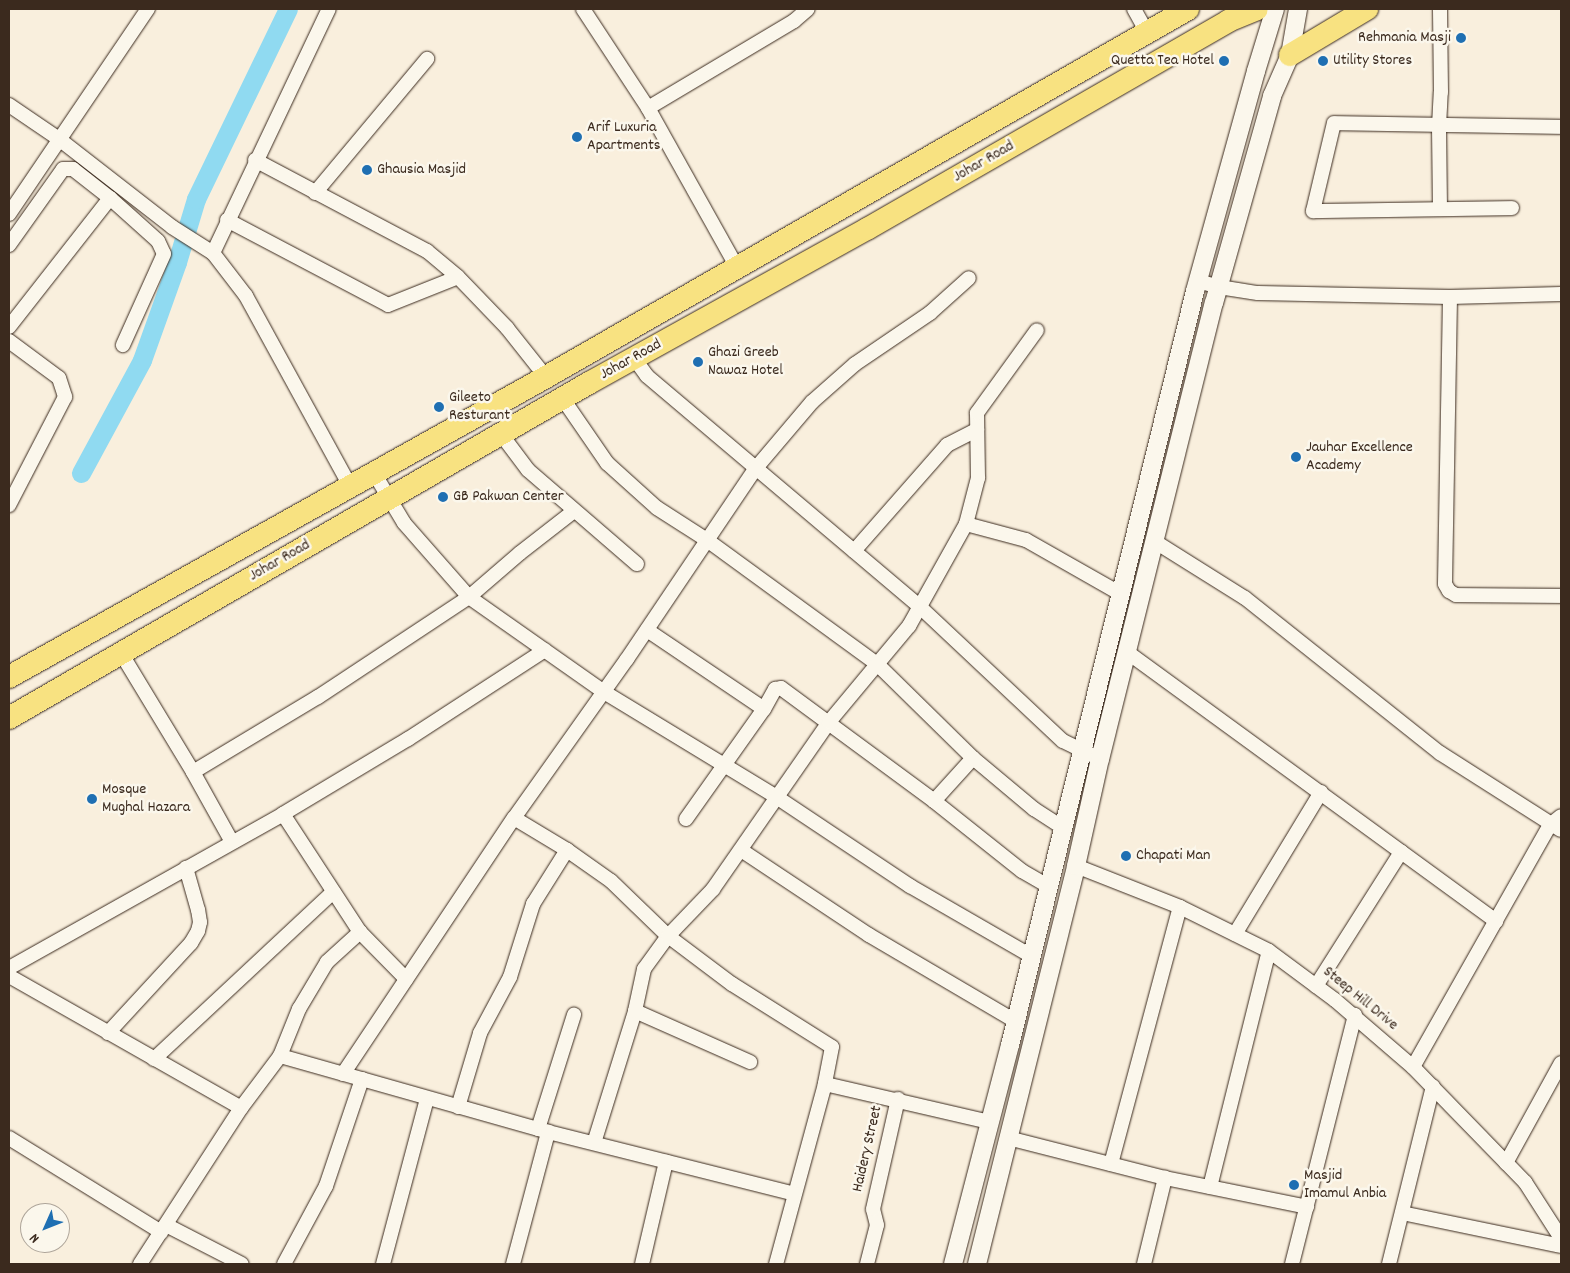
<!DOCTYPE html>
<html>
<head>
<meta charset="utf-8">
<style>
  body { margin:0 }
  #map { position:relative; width:1570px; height:1273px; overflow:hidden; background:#f9efdd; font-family:Dekko,sans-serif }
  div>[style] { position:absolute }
  .canal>* { height:19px; margin:-9.5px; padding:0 9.5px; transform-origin:9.5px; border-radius:9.5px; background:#90daf1 }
  .roads { filter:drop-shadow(0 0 1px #3b2a1e) drop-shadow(0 0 1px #3b2a1e) }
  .minor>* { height:14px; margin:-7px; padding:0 7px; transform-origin:7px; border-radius:7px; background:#fbf7ec }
  .tertiary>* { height:18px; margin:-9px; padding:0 9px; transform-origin:9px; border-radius:9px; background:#fbf7ec }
  .primary>* { height:22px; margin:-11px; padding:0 11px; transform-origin:11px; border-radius:11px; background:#f8e281 }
  .dots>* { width:14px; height:14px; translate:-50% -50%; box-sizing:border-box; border:2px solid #fbf7ec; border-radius:50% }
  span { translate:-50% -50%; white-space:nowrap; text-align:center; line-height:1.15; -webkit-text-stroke:5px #fbf7ec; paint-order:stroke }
  .poi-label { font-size:16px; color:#3b2a1e }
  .right { translate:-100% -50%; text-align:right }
  .left { translate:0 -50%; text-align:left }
  .street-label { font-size:16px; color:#3b2a1e }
  .frame { position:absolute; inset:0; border:10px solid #3b2a1e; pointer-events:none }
  .north { position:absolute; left:20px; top:1203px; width:50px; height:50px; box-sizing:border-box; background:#fbf7ec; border:1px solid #aea59a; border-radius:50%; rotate:226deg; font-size:14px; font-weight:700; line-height:20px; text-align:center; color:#3b2a1e }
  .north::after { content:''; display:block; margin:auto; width:18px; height:22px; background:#1f6fb2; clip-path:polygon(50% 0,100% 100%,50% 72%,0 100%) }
</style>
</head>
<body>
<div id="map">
  <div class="canal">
    <div style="left:81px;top:473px;width:128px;rotate:-61.6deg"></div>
    <div style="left:142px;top:360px;width:104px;rotate:-70.3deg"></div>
    <div style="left:177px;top:262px;width:66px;rotate:-73.2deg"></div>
    <div style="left:196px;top:199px;width:211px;rotate:-64.2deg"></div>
  </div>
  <div class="roads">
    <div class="minor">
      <div style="left:583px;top:9px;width:118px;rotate:56.7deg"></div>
      <div style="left:648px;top:108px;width:182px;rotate:60.8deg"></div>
      <div style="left:1134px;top:9px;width:26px;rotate:61deg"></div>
      <div style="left:9px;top:105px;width:60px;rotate:34.2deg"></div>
      <div style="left:59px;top:139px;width:143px;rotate:37.9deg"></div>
      <div style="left:172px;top:227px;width:49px;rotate:32.4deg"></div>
      <div style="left:213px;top:253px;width:54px;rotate:52.5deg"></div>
      <div style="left:246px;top:296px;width:217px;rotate:61.3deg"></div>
      <div style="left:648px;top:108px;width:170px;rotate:-30.8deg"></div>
      <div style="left:794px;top:21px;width:18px;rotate:-41deg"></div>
      <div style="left:255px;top:160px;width:195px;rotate:27.9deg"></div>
      <div style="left:427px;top:251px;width:40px;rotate:40deg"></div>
      <div style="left:458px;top:277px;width:71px;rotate:46.1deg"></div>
      <div style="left:507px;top:328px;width:63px;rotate:51.5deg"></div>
      <div style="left:315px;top:193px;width:175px;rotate:-50.1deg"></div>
      <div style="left:1512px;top:208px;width:199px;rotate:179.1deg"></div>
      <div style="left:1313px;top:211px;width:90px;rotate:-76.6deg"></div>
      <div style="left:1334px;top:123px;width:227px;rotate:1deg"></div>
      <div style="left:1440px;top:209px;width:83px;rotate:-90.7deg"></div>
      <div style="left:1439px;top:126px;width:34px;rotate:-87deg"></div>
      <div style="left:1441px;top:92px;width:83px;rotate:-90.7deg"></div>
      <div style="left:9px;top:214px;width:248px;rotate:-55.9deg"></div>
      <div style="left:227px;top:220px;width:182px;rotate:27.8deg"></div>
      <div style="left:388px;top:305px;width:75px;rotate:-21.8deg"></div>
      <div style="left:9px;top:245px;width:93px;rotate:-54.6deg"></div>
      <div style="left:63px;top:169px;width:10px"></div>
      <div style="left:73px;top:169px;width:47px;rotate:38.1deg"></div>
      <div style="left:110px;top:198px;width:64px;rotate:41.9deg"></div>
      <div style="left:158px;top:241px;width:14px;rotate:65deg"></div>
      <div style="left:164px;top:254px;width:100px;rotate:114.3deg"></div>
      <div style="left:213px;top:253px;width:270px;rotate:-64.6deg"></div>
      <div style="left:1198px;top:281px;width:22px;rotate:16deg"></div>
      <div style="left:1219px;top:287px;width:39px;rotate:9deg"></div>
      <div style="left:1258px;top:293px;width:192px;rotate:1.2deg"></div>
      <div style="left:1450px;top:297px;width:111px;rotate:-1.5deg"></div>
      <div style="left:1450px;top:297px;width:287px;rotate:91deg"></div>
      <div style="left:1445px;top:584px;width:8px;rotate:60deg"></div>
      <div style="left:1449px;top:591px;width:8px;rotate:30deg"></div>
      <div style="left:1456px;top:595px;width:105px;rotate:0.5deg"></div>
      <div style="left:9px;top:327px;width:164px;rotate:-51.9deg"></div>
      <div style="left:9px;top:341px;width:62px;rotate:36.5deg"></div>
      <div style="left:59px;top:378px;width:20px;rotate:72deg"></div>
      <div style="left:65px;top:397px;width:122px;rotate:117.4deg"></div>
      <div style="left:634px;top:358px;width:22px;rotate:54deg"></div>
      <div style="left:647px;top:376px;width:356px;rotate:40.2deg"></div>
      <div style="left:919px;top:606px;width:197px;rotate:43.2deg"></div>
      <div style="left:1063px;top:741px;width:41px;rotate:25.9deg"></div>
      <div style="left:563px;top:399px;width:78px;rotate:55.5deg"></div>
      <div style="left:607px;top:463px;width:67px;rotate:42deg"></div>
      <div style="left:657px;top:508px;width:59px;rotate:32.6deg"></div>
      <div style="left:707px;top:540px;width:210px;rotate:36.1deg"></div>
      <div style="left:877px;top:664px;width:134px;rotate:44.4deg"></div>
      <div style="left:973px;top:758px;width:80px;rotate:39.9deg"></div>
      <div style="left:1034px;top:809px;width:33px;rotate:33deg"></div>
      <div style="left:501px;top:434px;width:45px;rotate:53.1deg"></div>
      <div style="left:528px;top:470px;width:144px;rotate:40.8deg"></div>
      <div style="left:374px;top:473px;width:58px;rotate:59deg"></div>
      <div style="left:404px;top:523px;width:98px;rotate:48.7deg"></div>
      <div style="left:469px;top:597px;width:165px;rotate:35.1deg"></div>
      <div style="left:604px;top:692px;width:204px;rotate:31.3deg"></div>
      <div style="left:778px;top:798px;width:159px;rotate:33.7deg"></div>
      <div style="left:910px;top:886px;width:140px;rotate:30deg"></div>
      <div style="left:966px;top:524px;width:62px;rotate:14.9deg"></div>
      <div style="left:1026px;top:540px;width:109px;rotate:29.6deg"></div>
      <div style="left:1154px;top:541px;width:107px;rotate:32.1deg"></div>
      <div style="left:1245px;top:598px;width:249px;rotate:38.5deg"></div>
      <div style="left:1440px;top:753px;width:143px;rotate:32.5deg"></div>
      <div style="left:854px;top:551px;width:141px;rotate:-48.7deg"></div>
      <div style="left:947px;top:445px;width:34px;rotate:-27deg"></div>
      <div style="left:647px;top:630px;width:141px;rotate:34deg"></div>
      <div style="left:1127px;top:652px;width:457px;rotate:36.1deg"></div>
      <div style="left:121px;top:653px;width:139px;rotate:58.8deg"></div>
      <div style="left:193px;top:772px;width:80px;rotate:60.9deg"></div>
      <div style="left:193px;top:772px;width:146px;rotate:-31deg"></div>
      <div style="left:318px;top:697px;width:181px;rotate:-33.5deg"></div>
      <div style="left:469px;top:597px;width:67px;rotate:-40.8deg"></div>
      <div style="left:520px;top:553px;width:68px;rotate:-37.9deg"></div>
      <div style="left:934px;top:801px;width:58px;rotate:-47.8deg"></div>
      <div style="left:283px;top:814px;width:141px;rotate:56.9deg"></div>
      <div style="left:360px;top:932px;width:66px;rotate:45.6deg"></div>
      <div style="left:514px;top:818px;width:62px;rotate:31.1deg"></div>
      <div style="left:567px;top:850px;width:54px;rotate:35.2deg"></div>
      <div style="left:611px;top:881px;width:79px;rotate:44deg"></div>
      <div style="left:668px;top:936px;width:80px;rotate:36.9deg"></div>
      <div style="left:732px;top:984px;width:118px;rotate:32.2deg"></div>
      <div style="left:832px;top:1047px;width:38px;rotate:101deg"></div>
      <div style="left:825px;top:1084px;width:187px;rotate:105.2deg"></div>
      <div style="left:686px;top:819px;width:135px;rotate:-54.7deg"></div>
      <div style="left:764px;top:709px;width:23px;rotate:-61deg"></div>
      <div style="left:775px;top:689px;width:6px;rotate:-9deg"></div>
      <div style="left:781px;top:688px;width:190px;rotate:36.4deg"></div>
      <div style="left:934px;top:801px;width:112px;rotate:38.5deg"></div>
      <div style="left:1022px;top:871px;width:30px;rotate:30deg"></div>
      <div style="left:741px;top:850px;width:154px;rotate:33.6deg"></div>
      <div style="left:869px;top:935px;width:169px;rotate:30.5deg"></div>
      <div style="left:1076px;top:866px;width:112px;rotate:21.5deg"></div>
      <div style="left:1180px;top:907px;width:99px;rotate:26.3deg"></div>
      <div style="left:1269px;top:951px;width:82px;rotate:36.6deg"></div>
      <div style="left:1335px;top:1000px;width:103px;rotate:40.7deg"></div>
      <div style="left:1413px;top:1067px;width:161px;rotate:45.8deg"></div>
      <div style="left:1525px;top:1182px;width:67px;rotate:57.3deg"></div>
      <div style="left:1235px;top:934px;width:166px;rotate:-58.8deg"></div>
      <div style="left:9px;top:968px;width:314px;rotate:-29.3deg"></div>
      <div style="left:283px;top:814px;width:146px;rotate:-31deg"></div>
      <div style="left:408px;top:739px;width:163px;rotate:-33deg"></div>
      <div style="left:9px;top:976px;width:267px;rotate:29.6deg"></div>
      <div style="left:1316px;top:986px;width:159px;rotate:-57.6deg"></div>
      <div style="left:635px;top:1011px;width:126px;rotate:23.9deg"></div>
      <div style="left:108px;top:1033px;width:122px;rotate:-47.3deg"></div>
      <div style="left:191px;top:943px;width:14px;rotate:-60deg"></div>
      <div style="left:198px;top:931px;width:9px;rotate:-77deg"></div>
      <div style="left:200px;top:922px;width:12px;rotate:-99deg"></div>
      <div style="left:198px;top:910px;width:44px;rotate:-105.9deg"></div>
      <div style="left:280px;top:1056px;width:279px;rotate:15.8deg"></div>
      <div style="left:548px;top:1132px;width:254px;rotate:14.1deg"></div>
      <div style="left:154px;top:1059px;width:245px;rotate:-43deg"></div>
      <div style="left:1413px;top:1067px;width:278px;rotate:-60.5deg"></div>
      <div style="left:1550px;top:825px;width:14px;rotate:-39deg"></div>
      <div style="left:343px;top:1074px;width:308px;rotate:-56.3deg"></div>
      <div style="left:514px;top:818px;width:195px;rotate:-54.6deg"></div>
      <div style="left:627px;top:659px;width:230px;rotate:-56deg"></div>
      <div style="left:756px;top:468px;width:87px;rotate:-49.7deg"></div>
      <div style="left:812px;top:402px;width:57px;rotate:-41.5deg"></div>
      <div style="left:855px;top:364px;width:91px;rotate:-34.2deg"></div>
      <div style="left:930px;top:313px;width:52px;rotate:-41.9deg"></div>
      <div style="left:825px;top:1084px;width:169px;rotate:13deg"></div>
      <div style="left:458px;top:1107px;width:77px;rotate:-73.4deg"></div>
      <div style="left:480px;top:1033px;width:64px;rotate:-61.8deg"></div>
      <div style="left:510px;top:977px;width:77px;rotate:-72.5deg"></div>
      <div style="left:533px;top:904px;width:64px;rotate:-57.8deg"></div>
      <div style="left:538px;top:1129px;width:120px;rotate:-72.5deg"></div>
      <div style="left:9px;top:1138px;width:179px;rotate:31.7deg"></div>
      <div style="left:1008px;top:1138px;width:162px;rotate:14.3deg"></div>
      <div style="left:1165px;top:1178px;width:145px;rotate:11.5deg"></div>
      <div style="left:594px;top:1143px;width:138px;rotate:-72.7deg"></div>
      <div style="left:635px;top:1011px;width:43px;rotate:-77.9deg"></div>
      <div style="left:644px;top:969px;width:41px;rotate:-54deg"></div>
      <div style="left:668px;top:936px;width:65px;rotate:-46.2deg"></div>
      <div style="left:713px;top:889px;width:203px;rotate:-55.2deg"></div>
      <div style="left:829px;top:722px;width:125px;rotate:-50.2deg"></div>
      <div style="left:909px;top:626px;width:117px;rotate:-60.8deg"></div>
      <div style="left:966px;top:524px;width:48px;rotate:-75.4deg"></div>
      <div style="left:978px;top:478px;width:65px;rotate:-90.9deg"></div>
      <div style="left:977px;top:413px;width:102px;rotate:-54.1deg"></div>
      <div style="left:1506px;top:1163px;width:114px;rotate:-61.2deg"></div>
      <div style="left:1111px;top:1164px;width:266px;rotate:-75deg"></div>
      <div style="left:1210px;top:1187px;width:243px;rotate:-76deg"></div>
      <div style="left:1402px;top:1213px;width:162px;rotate:11.7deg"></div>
      <div style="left:166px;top:1225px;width:85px;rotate:27.2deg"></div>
      <div style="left:140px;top:1264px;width:186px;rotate:-57.1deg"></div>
      <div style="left:241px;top:1108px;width:65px;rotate:-53.1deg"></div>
      <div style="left:280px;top:1056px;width:51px;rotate:-68deg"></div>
      <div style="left:299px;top:1009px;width:55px;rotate:-59.2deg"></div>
      <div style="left:327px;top:962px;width:45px;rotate:-42.3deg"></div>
      <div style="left:284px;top:1264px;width:89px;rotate:-61.7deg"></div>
      <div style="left:326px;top:1186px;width:113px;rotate:-71.4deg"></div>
      <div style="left:383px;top:1264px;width:171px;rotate:-75.1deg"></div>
      <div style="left:513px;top:1264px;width:137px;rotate:-75.1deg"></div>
      <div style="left:642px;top:1264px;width:105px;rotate:-76.8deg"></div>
      <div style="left:867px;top:1264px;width:40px;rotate:-75.6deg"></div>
      <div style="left:877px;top:1225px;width:16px;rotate:-104deg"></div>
      <div style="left:873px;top:1209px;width:113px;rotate:-77.2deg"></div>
      <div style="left:1144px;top:1264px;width:89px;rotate:-76.3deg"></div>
      <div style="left:1292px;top:1264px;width:257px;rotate:-75.8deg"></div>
      <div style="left:1389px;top:1264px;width:183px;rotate:-76.1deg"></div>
    </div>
    <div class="tertiary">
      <div style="left:953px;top:1264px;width:226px;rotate:-75.4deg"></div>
      <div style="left:1010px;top:1045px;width:776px;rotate:-76.21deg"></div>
      <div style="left:1195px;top:291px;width:228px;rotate:-74.5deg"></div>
      <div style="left:1256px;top:71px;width:65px;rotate:-73deg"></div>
      <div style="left:977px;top:1264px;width:410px;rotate:-76deg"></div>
      <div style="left:1076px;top:866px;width:110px;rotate:-77.4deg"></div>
      <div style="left:1100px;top:759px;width:470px;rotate:-76deg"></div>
      <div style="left:1214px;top:303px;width:215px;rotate:-74.3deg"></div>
      <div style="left:1272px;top:96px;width:45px;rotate:-66.3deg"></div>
      <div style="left:1290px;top:55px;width:47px;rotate:-80.1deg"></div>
    </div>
    <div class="primary">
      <div style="left:1290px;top:55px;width:90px;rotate:-30.9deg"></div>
      <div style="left:9px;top:677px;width:615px;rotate:-29.19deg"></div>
      <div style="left:546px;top:377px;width:740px;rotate:-29.82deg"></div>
      <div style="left:9px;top:718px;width:670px;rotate:-30.01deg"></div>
      <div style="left:589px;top:383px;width:318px;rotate:-29deg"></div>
      <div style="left:867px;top:229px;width:417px;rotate:-29.9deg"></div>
      <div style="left:1228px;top:21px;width:31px;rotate:-22deg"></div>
    </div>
  </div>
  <div class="dots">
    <div style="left:1461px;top:38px;background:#1f6fb2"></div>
    <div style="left:1224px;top:61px;background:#1f6fb2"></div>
    <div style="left:1323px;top:61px;background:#1f6fb2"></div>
    <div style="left:577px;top:137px;background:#1f6fb2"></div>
    <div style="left:367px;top:170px;background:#1f6fb2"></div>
    <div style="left:698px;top:362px;background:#1f6fb2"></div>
    <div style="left:439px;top:407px;background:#1f6fb2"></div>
    <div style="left:1296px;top:457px;background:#1f6fb2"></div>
    <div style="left:443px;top:497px;background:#1f6fb2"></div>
    <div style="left:92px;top:799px;background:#1f6fb2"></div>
    <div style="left:1126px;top:856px;background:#1f6fb2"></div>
    <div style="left:1294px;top:1185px;background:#1f6fb2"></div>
  </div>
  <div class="poi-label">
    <span class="right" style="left:1451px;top:38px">Rehmania Masji</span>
    <span class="right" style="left:1214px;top:61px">Quetta Tea Hotel</span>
    <span class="left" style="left:1333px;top:61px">Utility Stores</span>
    <span class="left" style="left:587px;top:137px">Arif Luxuria<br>Apartments</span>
    <span class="left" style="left:377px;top:170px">Ghausia Masjid</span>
    <span class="left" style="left:708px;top:362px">Ghazi Greeb<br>Nawaz Hotel</span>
    <span class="left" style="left:449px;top:407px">Gileeto<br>Resturant</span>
    <span class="left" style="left:1306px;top:457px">Jauhar Excellence<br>Academy</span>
    <span class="left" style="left:453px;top:497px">GB Pakwan Center</span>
    <span class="left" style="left:102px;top:799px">Mosque<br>Mughal Hazara</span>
    <span class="left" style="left:1136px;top:856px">Chapati Man</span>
    <span class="left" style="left:1304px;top:1185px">Masjid<br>Imamul Anbia</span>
  </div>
  <div class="street-label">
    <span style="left:984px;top:162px;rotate:-30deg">Johar Road</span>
    <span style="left:631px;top:360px;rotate:-29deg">Johar Road</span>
    <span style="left:280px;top:561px;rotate:-30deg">Johar Road</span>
    <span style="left:1360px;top:999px;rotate:39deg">Steep Hill Drive</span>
    <span style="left:868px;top:1149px;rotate:-77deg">Haidery Street</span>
  </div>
  <div class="frame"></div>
  <div class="north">N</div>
</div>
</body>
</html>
